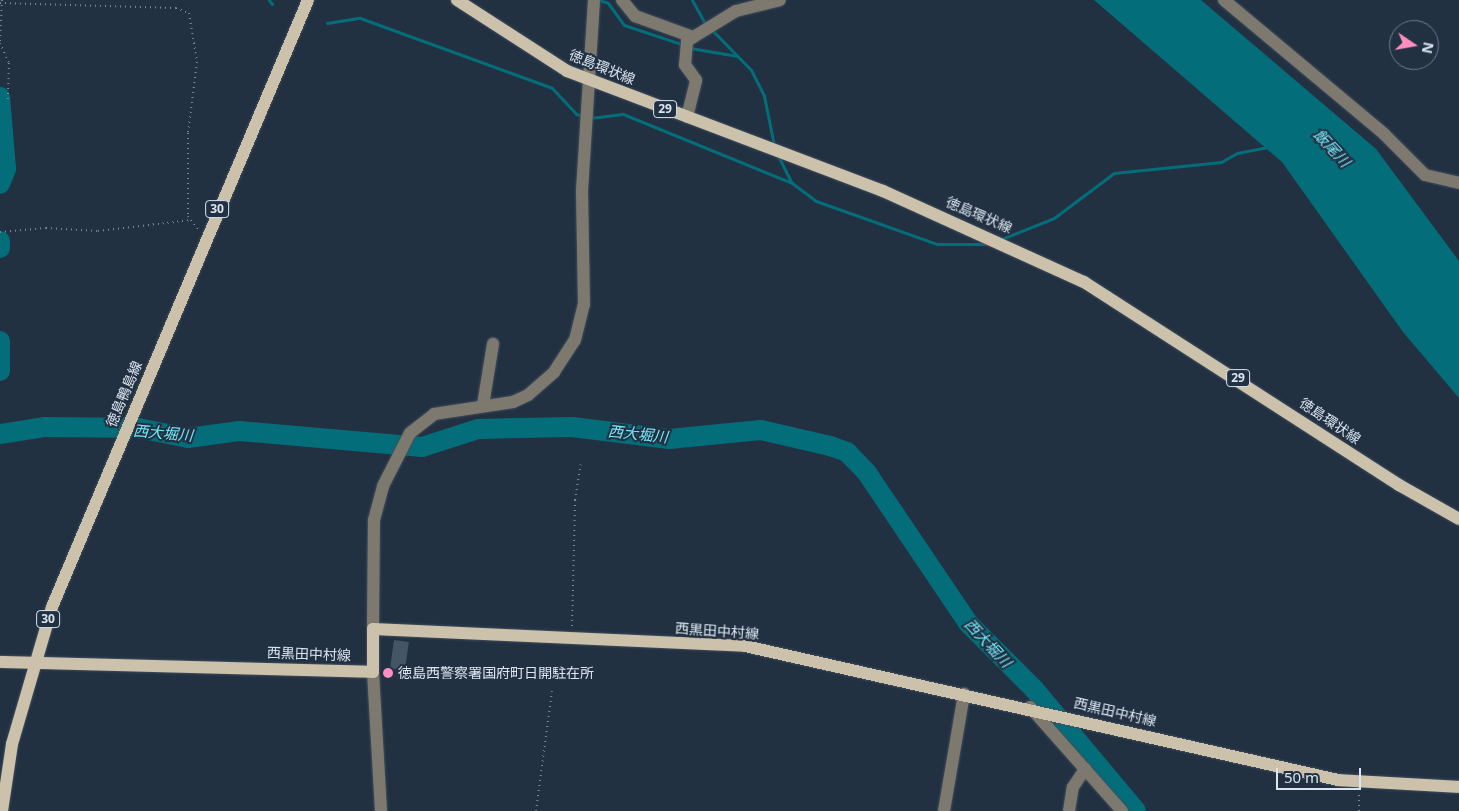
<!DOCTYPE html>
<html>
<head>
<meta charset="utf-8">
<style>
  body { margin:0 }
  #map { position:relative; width:1459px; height:811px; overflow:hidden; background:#223142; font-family:"Noto Sans","Noto Sans JP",sans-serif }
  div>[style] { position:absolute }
  .water>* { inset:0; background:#036e7a }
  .stream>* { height:3px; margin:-1.5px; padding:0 1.5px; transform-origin:1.5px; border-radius:1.5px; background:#036e7a }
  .river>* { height:20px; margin:-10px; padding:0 10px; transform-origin:10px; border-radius:10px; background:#036e7a }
  .building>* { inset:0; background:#445567; transform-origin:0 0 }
  .path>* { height:2px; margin-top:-1px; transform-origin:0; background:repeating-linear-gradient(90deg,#7b8896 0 1px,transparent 0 5px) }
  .roads { filter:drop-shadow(0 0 1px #404e5e) drop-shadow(0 0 1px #404e5e) }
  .minor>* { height:12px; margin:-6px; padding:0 6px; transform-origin:6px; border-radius:6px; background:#7e796e }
  .major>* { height:12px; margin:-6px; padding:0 6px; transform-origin:6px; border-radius:6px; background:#ccc2ac }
  .dots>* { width:14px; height:14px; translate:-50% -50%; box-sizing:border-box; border:2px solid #223142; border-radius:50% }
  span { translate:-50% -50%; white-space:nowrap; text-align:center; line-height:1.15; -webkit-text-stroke:4px #223142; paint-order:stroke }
  .shield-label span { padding:1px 4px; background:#223142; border:1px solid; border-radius:4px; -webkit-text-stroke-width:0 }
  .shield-label { font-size:12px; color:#dbe5f0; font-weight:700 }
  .street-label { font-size:14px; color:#dbe5f0 }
  .poi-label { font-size:14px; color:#dbe5f0 }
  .left { translate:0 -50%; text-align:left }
  .water-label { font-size:15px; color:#74e8f9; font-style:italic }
  .north { position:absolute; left:1389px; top:20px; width:50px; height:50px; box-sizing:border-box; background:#223142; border:1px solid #6c7988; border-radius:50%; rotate:102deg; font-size:14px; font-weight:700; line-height:20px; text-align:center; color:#dbe5f0 }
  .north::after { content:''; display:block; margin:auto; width:18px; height:22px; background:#fd8ec0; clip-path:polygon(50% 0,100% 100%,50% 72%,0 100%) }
  .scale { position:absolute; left:1276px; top:768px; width:85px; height:22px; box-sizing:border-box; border:2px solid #dbe5f0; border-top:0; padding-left:6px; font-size:15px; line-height:18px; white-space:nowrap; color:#dbe5f0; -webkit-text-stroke:4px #223142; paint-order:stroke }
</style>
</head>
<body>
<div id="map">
  <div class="water">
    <div style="clip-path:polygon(1094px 0,1201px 0,1376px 149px,1459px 261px,1459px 398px,1403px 332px,1282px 162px)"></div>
  </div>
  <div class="stream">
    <div style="left:269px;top:0;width:5px;rotate:53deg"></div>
    <div style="left:599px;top:0;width:9px;rotate:18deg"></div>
    <div style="left:608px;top:3px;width:27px;rotate:54deg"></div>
    <div style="left:624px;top:25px;width:63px;rotate:18.4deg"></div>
    <div style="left:692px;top:0;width:29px;rotate:61deg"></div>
    <div style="left:327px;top:23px;width:33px;rotate:-9deg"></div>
    <div style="left:360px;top:18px;width:204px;rotate:20deg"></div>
    <div style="left:552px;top:88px;width:35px;rotate:47deg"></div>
    <div style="left:576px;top:114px;width:8px;rotate:14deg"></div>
    <div style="left:711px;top:29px;width:57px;rotate:45.7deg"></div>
    <div style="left:751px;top:70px;width:29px;rotate:63deg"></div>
    <div style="left:764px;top:96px;width:50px;rotate:78.5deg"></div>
    <div style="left:690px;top:48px;width:48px;rotate:9.7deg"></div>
    <div style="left:590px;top:118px;width:33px;rotate:-7deg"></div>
    <div style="left:623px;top:114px;width:183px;rotate:22.2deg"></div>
    <div style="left:778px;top:156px;width:30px;rotate:63deg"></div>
    <div style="left:792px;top:183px;width:30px;rotate:37deg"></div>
    <div style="left:816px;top:201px;width:128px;rotate:19.6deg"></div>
    <div style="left:937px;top:244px;width:49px"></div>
    <div style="left:999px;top:240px;width:59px;rotate:-21.8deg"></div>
    <div style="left:1054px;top:218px;width:75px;rotate:-36.9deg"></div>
    <div style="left:1114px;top:173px;width:108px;rotate:-5.9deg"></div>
    <div style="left:1221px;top:162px;width:18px;rotate:-29deg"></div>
    <div style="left:1237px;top:153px;width:33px;rotate:-11deg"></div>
  </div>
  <div class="river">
    <div style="left:0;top:97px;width:72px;rotate:85.2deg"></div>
    <div style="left:6px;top:169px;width:16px;rotate:112deg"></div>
    <div style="left:0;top:241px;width:7px;rotate:90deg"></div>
    <div style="left:0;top:341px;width:30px;rotate:90deg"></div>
    <div style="left:0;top:434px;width:46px;rotate:-8.8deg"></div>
    <div style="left:45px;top:427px;width:93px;rotate:0.6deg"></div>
    <div style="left:138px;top:428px;width:51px;rotate:11.3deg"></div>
    <div style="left:188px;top:438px;width:51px;rotate:-7.8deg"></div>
    <div style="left:239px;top:431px;width:184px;rotate:5deg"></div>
    <div style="left:422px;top:447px;width:59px;rotate:-17.8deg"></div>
    <div style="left:478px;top:429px;width:94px;rotate:-1.2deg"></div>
    <div style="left:572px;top:427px;width:98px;rotate:7.1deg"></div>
    <div style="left:669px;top:439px;width:92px;rotate:-5.6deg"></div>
    <div style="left:761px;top:430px;width:71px;rotate:13.1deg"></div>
    <div style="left:830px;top:446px;width:18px;rotate:19deg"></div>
    <div style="left:847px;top:452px;width:29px;rotate:46deg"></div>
    <div style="left:867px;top:473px;width:181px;rotate:56deg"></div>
    <div style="left:968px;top:623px;width:93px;rotate:45deg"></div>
    <div style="left:1034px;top:689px;width:159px;rotate:50.1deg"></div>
  </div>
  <div class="building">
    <div style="left:394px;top:640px;width:15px;height:29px;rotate:8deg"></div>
  </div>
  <div class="path">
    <div style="left:2px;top:0;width:43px;rotate:92.7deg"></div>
    <div style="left:0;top:43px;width:22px;rotate:66deg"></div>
    <div style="left:9px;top:63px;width:37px;rotate:92deg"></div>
    <div style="left:0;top:3px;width:176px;rotate:1.6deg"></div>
    <div style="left:176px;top:8px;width:14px;rotate:21deg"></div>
    <div style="left:189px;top:13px;width:50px;rotate:80.7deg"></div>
    <div style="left:197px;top:62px;width:72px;rotate:97.2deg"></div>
    <div style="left:188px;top:133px;width:83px;rotate:90deg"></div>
    <div style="left:188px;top:216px;width:18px;rotate:52deg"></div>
    <div style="left:0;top:232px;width:46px;rotate:-5deg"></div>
    <div style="left:46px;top:228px;width:52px;rotate:3.3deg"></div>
    <div style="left:98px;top:231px;width:94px;rotate:-6.7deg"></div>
    <div style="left:572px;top:626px;width:126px;rotate:-88.6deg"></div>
    <div style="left:575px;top:500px;width:36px;rotate:-81deg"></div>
    <div style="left:536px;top:811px;width:121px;rotate:-82.4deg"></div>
    <div style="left:1359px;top:811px;width:18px;rotate:-90deg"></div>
  </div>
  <div class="roads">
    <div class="minor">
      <div style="left:622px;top:0;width:21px;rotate:51deg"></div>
      <div style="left:635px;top:16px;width:62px;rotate:19.9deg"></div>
      <div style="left:1224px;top:0;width:209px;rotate:39.9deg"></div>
      <div style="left:1384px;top:134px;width:58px;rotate:45deg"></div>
      <div style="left:1425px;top:175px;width:35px;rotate:13deg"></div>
      <div style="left:687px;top:117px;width:38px;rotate:-76deg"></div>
      <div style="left:696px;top:80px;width:19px;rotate:-126deg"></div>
      <div style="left:685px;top:65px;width:24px;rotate:-85deg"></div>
      <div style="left:687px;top:41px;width:57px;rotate:-31.5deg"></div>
      <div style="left:736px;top:11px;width:45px;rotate:-14deg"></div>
      <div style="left:483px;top:405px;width:62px;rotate:-80.7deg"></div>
      <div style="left:373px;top:629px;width:109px;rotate:-89.5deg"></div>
      <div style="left:374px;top:520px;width:35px;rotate:-75deg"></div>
      <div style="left:383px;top:486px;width:59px;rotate:-63deg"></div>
      <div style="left:410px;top:433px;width:31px;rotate:-38deg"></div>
      <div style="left:434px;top:414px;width:80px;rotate:-8.6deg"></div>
      <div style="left:513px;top:402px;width:17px;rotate:-25deg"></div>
      <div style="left:528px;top:395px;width:35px;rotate:-41deg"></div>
      <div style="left:554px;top:372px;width:38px;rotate:-57deg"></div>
      <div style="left:575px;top:340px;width:36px;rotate:-76deg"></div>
      <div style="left:584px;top:305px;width:114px;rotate:-91deg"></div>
      <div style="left:582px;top:191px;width:191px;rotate:-86.4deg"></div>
      <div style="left:373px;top:672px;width:139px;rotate:86.7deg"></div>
      <div style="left:1030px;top:707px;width:139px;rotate:48.5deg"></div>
      <div style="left:944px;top:811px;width:119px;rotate:-80.3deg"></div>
      <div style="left:1069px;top:811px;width:24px;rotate:-81deg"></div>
      <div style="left:1073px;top:787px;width:22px;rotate:-56deg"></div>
    </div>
    <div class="major">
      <div style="left:457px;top:0;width:131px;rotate:32.8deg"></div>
      <div style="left:567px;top:71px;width:338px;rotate:20.8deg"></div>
      <div style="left:883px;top:191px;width:221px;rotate:24.4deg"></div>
      <div style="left:1084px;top:282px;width:375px;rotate:32.8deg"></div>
      <div style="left:1399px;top:485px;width:69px;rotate:29.5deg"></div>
      <div style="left:0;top:662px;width:373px;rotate:1.5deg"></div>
      <div style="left:373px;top:672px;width:43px;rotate:-90deg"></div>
      <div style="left:373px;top:629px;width:372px;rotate:2.6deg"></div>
      <div style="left:745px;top:646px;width:608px;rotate:12.73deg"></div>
      <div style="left:1338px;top:780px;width:121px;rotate:3.3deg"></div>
      <div style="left:2px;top:811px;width:68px;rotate:-81.5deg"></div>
      <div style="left:12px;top:744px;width:143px;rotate:-73.7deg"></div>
      <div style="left:52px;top:607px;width:659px;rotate:-67.13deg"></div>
    </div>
  </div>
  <div class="dots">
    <div style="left:388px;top:673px;background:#fd8ec0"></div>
  </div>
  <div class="shield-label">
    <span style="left:665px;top:109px">29</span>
    <span style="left:217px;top:209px">30</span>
    <span style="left:1238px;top:378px">29</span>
    <span style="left:48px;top:619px">30</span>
  </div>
  <div class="street-label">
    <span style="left:602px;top:67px;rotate:22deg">徳島環状線</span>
    <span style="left:979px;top:215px;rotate:23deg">徳島環状線</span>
    <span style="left:124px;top:394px;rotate:-67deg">徳島鴨島線</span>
    <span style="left:1330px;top:421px;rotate:34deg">徳島環状線</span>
    <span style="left:717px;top:631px;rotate:4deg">西黒田中村線</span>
    <span style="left:309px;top:654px;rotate:2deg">西黒田中村線</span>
    <span style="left:1115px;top:712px;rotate:13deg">西黒田中村線</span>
  </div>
  <div class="poi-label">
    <span class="left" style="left:398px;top:673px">徳島西警察署国府町日開駐在所</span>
  </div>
  <div class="water-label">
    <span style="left:1332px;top:148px;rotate:47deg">飯尾川</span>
    <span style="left:163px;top:433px;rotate:5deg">西大堀川</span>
    <span style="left:638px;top:434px;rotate:6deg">西大堀川</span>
    <span style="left:988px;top:643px;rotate:47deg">西大堀川</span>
  </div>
  <div class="north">N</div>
  <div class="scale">50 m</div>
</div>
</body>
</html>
